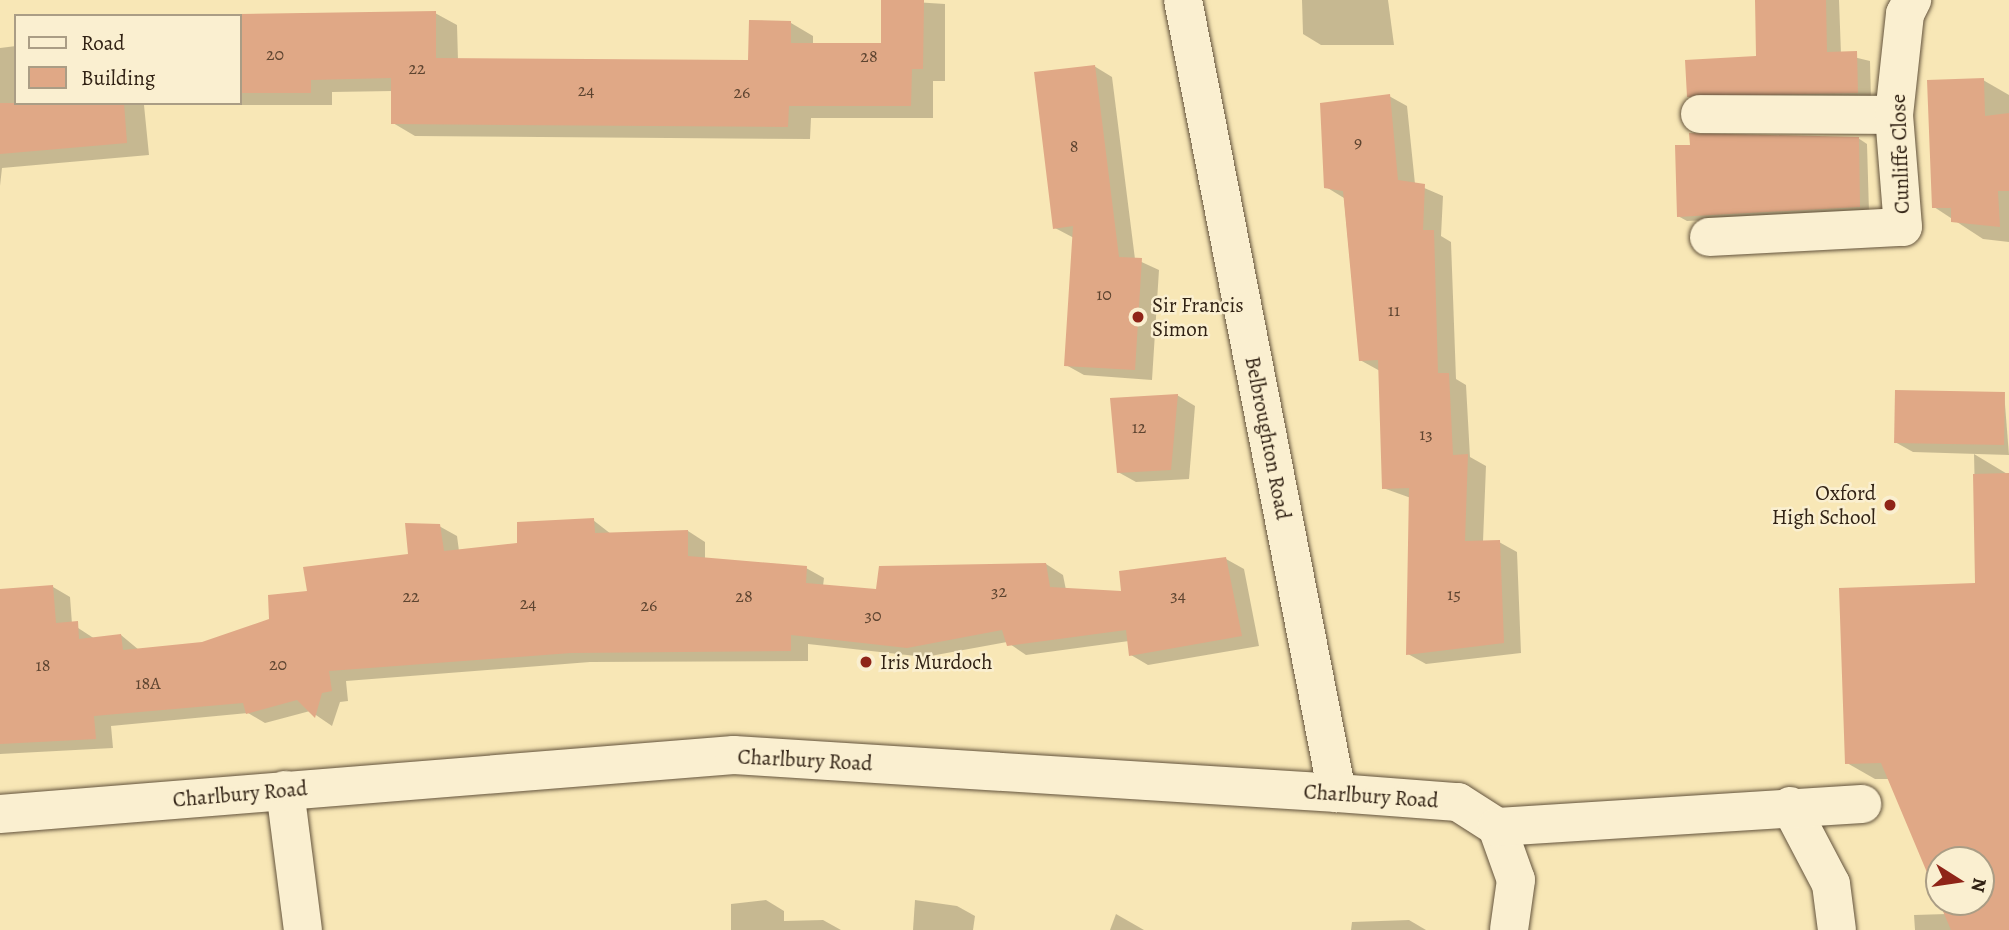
<!DOCTYPE html>
<html>
<head>
<meta charset="utf-8">
<style>
  body { margin:0 }
  #map { position:relative; width:2009px; height:930px; overflow:hidden; background:#f8e7b6; font-family:Alegreya,serif }
  div>[style] { position:absolute }
  .shadow>* { inset:0; background:#0003 }
  .building>* { inset:0; background:#e0a886; transform-origin:0 0 }
  .roads { filter:drop-shadow(0 0 2px #63533c) drop-shadow(0 0 2px #63533c) }
  .minor>* { height:38px; margin:-19px; padding:0 19px; transform-origin:19px; border-radius:19px; background:#faefd0 }
  .dots>* { width:19px; height:19px; translate:-50% -50%; box-sizing:border-box; border:4px solid #faefd0; border-radius:50% }
  span { translate:-50% -50%; white-space:nowrap; text-align:center; line-height:1.15; -webkit-text-stroke:5px #faefd0; paint-order:stroke }
  .number-label { font-size:18px; color:#5d4430 }
  .number-label span { -webkit-text-stroke-width:0 }
  .street-label { font-size:21px; color:#312214 }
  .poi-label { font-size:21px; color:#312214 }
  .left { translate:0 -50%; text-align:left }
  .right { translate:-100% -50%; text-align:right }
  .legend { position:absolute; left:14px; top:14px; width:228px; height:91px; box-sizing:border-box; background:#faefd0; border:2px solid #aa9d85; margin:0; padding:9px 12px; list-style:none; font-size:21px; color:#312214 }
  .legend li { display:flex; align-items:center; gap:14px; height:35px }
  .legend b { width:35px; border:2px solid #aa9d85 }
  .north { position:absolute; left:1925px; top:846px; width:70px; height:70px; box-sizing:border-box; background:#faefd0; border:2px solid #aa9d85; border-radius:50%; rotate:102deg; font-size:19px; font-weight:700; line-height:28px; text-align:center; color:#312214 }
  .north::after { content:''; display:block; margin:auto; width:24px; height:32px; background:#8f2418; clip-path:polygon(50% 0,100% 100%,50% 72%,0 100%) }
</style>
</head>
<body>
<div id="map">
  <div class="shadow">
    <div style="clip-path:polygon(883px 0,945px 4px,945px 81px,933px 81px,933px 118px,811px 118px,810px 139px,415px 136px,393px 123px,393px 91px,332px 92px,332px 105px,144px 105px,149px 155px,2px 168px,0 186px,0 48px,16px 46px,16px 103px,240px 103px,240px 16px,166px 15px,435px 13px,457px 25px,458px 60px,750px 62px,791px 23px,813px 36px,813px 45px,882px 44px)"></div>
    <div style="clip-path:polygon(1302px 0,1388px 0,1394px 45px,1321px 45px,1303px 34px)"></div>
    <div style="clip-path:polygon(1757px 0,1839px 0,1841px 54px,1870px 61px,1871px 100px,1703px 104px,1689px 96px,1758px 58px)"></div>
    <div style="clip-path:polygon(1094px 66px,1112px 77px,1135px 259px,1159px 270px,1152px 380px,1084px 375px,1066px 365px,1074px 238px,1055px 228px)"></div>
    <div style="clip-path:polygon(1983px 80px,2009px 95px,2009px 242px,1983px 239px,1934px 207px)"></div>
    <div style="clip-path:polygon(1389px 96px,1407px 106px,1415px 184px,1443px 196px,1441px 236px,1451px 242px,1456px 379px,1466px 385px,1470px 457px,1486px 466px,1483px 542px,1499px 542px,1517px 552px,1521px 653px,1426px 664px,1408px 654px,1411px 498px,1383px 488px,1380px 371px,1360px 360px,1344px 198px,1326px 187px)"></div>
    <div style="clip-path:polygon(1858px 138px,1867px 144px,1869px 212px,1687px 221px,1678px 216px)"></div>
    <div style="clip-path:polygon(2004px 392px,2009px 455px,1913px 452px,1895px 442px)"></div>
    <div style="clip-path:polygon(1177px 395px,1195px 406px,1189px 479px,1136px 482px,1118px 472px)"></div>
    <div style="clip-path:polygon(1974px 454px,2009px 475px,2009px 930px,1915px 930px,1914px 915px,1946px 914px,1941px 902px,1981px 902px,1981px 860px,1939px 860px,1939px 897px,1889px 779px,1875px 779px,1847px 763px,1977px 585px)"></div>
    <div style="clip-path:polygon(593px 520px,611px 534px,688px 531px,705px 542px,705px 560px,806px 568px,824px 578px,823px 586px,878px 591px,1046px 564px,1063px 575px,1066px 590px,1123px 593px,1226px 559px,1244px 569px,1259px 646px,1148px 665px,1131px 655px,1129px 641px,1026px 655px,1007px 642px,925px 657px,808px 644px,808px 661px,590px 662px,346px 681px,348px 701px,340px 702px,332px 726px,310px 711px,265px 723px,248px 713px,111px 726px,113px 748px,0 754px,0 591px,53px 587px,70px 597px,72px 624px,95px 639px,121px 635px,139px 650px,203px 644px,271px 620px,309px 592px,410px 556px,439px 526px,457px 536px,459px 551px,519px 545px)"></div>
    <div style="clip-path:polygon(766px 900px,784px 911px,784px 921px,823px 920px,841px 930px,731px 930px,731px 904px)"></div>
    <div style="clip-path:polygon(915px 900px,957px 906px,975px 916px,973px 930px,913px 930px)"></div>
    <div style="clip-path:polygon(1116px 914px,1144px 930px,1110px 930px)"></div>
    <div style="clip-path:polygon(1409px 920px,1426px 930px,1351px 930px,1352px 922px)"></div>
  </div>
  <div class="building">
    <div style="clip-path:polygon(881px 0,924px 0,923px 69px,912px 69px,911px 106px,789px 106px,788px 127px,391px 124px,391px 78px,311px 80px,311px 93px,240px 93px,240px 14px,436px 11px,436px 58px,748px 60px,749px 20px,791px 21px,791px 43px,881px 43px)"></div>
    <div style="clip-path:polygon(1755px 0,1826px 0,1827px 52px,1857px 51px,1858px 93px,1687px 97px,1685px 60px,1756px 56px)"></div>
    <div style="clip-path:polygon(1095px 65px,1119px 257px,1142px 258px,1135px 370px,1064px 366px,1073px 226px,1053px 229px,1034px 72px)"></div>
    <div style="clip-path:polygon(1984px 78px,1985px 116px,2009px 113px,2009px 191px,1998px 191px,2000px 227px,1951px 222px,1951px 208px,1932px 208px,1927px 80px)"></div>
    <div style="clip-path:polygon(1390px 94px,1398px 180px,1425px 184px,1423px 230px,1434px 230px,1438px 373px,1449px 373px,1453px 455px,1468px 454px,1465px 541px,1500px 540px,1504px 643px,1406px 655px,1409px 488px,1382px 489px,1378px 360px,1359px 361px,1343px 191px,1324px 188px,1320px 103px)"></div>
    <div style="clip-path:polygon(0 103px,124px 103px,127px 143px,0 154px)"></div>
    <div style="clip-path:polygon(1689px 133px,1859px 137px,1860px 207px,1677px 217px,1675px 145px,1690px 145px)"></div>
    <div style="left:1895px;top:390px;width:110px;height:53px;rotate:1deg"></div>
    <div style="clip-path:polygon(1178px 394px,1171px 470px,1117px 473px,1110px 398px)"></div>
    <div style="clip-path:polygon(2009px 473px,2009px 930px,1951px 930px,1939px 902px,1981px 902px,1981px 860px,1939px 860px,1939px 901px,1881px 763px,1845px 764px,1839px 588px,1975px 583px,1973px 474px)"></div>
    <div style="clip-path:polygon(594px 518px,595px 533px,688px 530px,688px 556px,807px 566px,806px 583px,876px 589px,879px 566px,1046px 563px,1050px 587px,1121px 591px,1119px 571px,1226px 557px,1242px 636px,1129px 656px,1126px 630px,1007px 646px,1002px 630px,907px 648px,791px 635px,791px 651px,571px 653px,329px 671px,332px 691px,322px 693px,315px 718px,297px 700px,246px 714px,243px 703px,94px 716px,96px 739px,0 744px,0 589px,53px 585px,56px 623px,78px 621px,79px 639px,121px 634px,123px 650px,202px 642px,269px 619px,268px 595px,307px 591px,303px 567px,408px 554px,405px 523px,440px 524px,444px 551px,517px 543px,517px 522px)"></div>
  </div>
  <div class="roads">
    <div class="minor">
      <div style="left:1183px;top:0;width:808px;rotate:79.01deg"></div>
      <div style="left:1700px;top:114px;width:194px;rotate:0.3deg"></div>
      <div style="left:1709px;top:237px;width:194px;rotate:-3deg"></div>
      <div style="left:1903px;top:227px;width:112px;rotate:-94.6deg"></div>
      <div style="left:1894px;top:115px;width:102px;rotate:-83.8deg"></div>
      <div style="left:1905px;top:14px;width:16px;rotate:-63deg"></div>
      <div style="left:285px;top:790px;width:141px;rotate:82.7deg"></div>
      <div style="left:1790px;top:806px;width:88px;rotate:62.3deg"></div>
      <div style="left:1831px;top:884px;width:46px;rotate:82.6deg"></div>
      <div style="left:0;top:814px;width:736px;rotate:-4.6deg"></div>
      <div style="left:734px;top:755px;width:604px;rotate:3.61deg"></div>
      <div style="left:1337px;top:793px;width:121px;rotate:4.3deg"></div>
      <div style="left:1458px;top:802px;width:46px;rotate:32.7deg"></div>
      <div style="left:1497px;top:827px;width:56px;rotate:70.3deg"></div>
      <div style="left:1516px;top:880px;width:50px;rotate:98deg"></div>
      <div style="left:1497px;top:827px;width:366px;rotate:-3.6deg"></div>
    </div>
  </div>
  <div class="dots">
    <div style="left:1138px;top:317px;background:#8f2418"></div>
    <div style="left:1890px;top:505px;background:#8f2418"></div>
    <div style="left:866px;top:662px;background:#8f2418"></div>
  </div>
  <div class="number-label">
    <span style="left:275px;top:54px">20</span>
    <span style="left:869px;top:56px">28</span>
    <span style="left:417px;top:68px">22</span>
    <span style="left:586px;top:90px">24</span>
    <span style="left:742px;top:92px">26</span>
    <span style="left:1358px;top:142px">9</span>
    <span style="left:1074px;top:146px">8</span>
    <span style="left:1104px;top:294px">10</span>
    <span style="left:1394px;top:310px">11</span>
    <span style="left:1139px;top:427px">12</span>
    <span style="left:1426px;top:434px">13</span>
    <span style="left:999px;top:591px">32</span>
    <span style="left:1454px;top:594px">15</span>
    <span style="left:1178px;top:595px">34</span>
    <span style="left:411px;top:596px">22</span>
    <span style="left:744px;top:596px">28</span>
    <span style="left:528px;top:603px">24</span>
    <span style="left:649px;top:605px">26</span>
    <span style="left:873px;top:615px">30</span>
    <span style="left:278px;top:664px">20</span>
    <span style="left:43px;top:665px">18</span>
    <span style="left:148px;top:683px">18A</span>
  </div>
  <div class="street-label">
    <span style="left:1900px;top:154px;rotate:-92deg">Cunliffe Close</span>
    <span style="left:1268px;top:438px;rotate:79deg">Belbroughton Road</span>
    <span style="left:805px;top:760px;rotate:3deg">Charlbury Road</span>
    <span style="left:240px;top:794px;rotate:-5deg">Charlbury Road</span>
    <span style="left:1371px;top:796px;rotate:4deg">Charlbury Road</span>
  </div>
  <div class="poi-label">
    <span class="left" style="left:1152px;top:317px">Sir Francis<br>Simon</span>
    <span class="right" style="left:1876px;top:505px">Oxford<br>High School</span>
    <span class="left" style="left:880px;top:662px">Iris Murdoch</span>
  </div>
  <ul class="legend">
  <li><b style="height:9px;background:#faefd0"></b>Road</li>
  <li><b style="height:19px;background:#e0a886"></b>Building</li>
  </ul>
  <div class="north">N</div>
</div>
</body>
</html>
